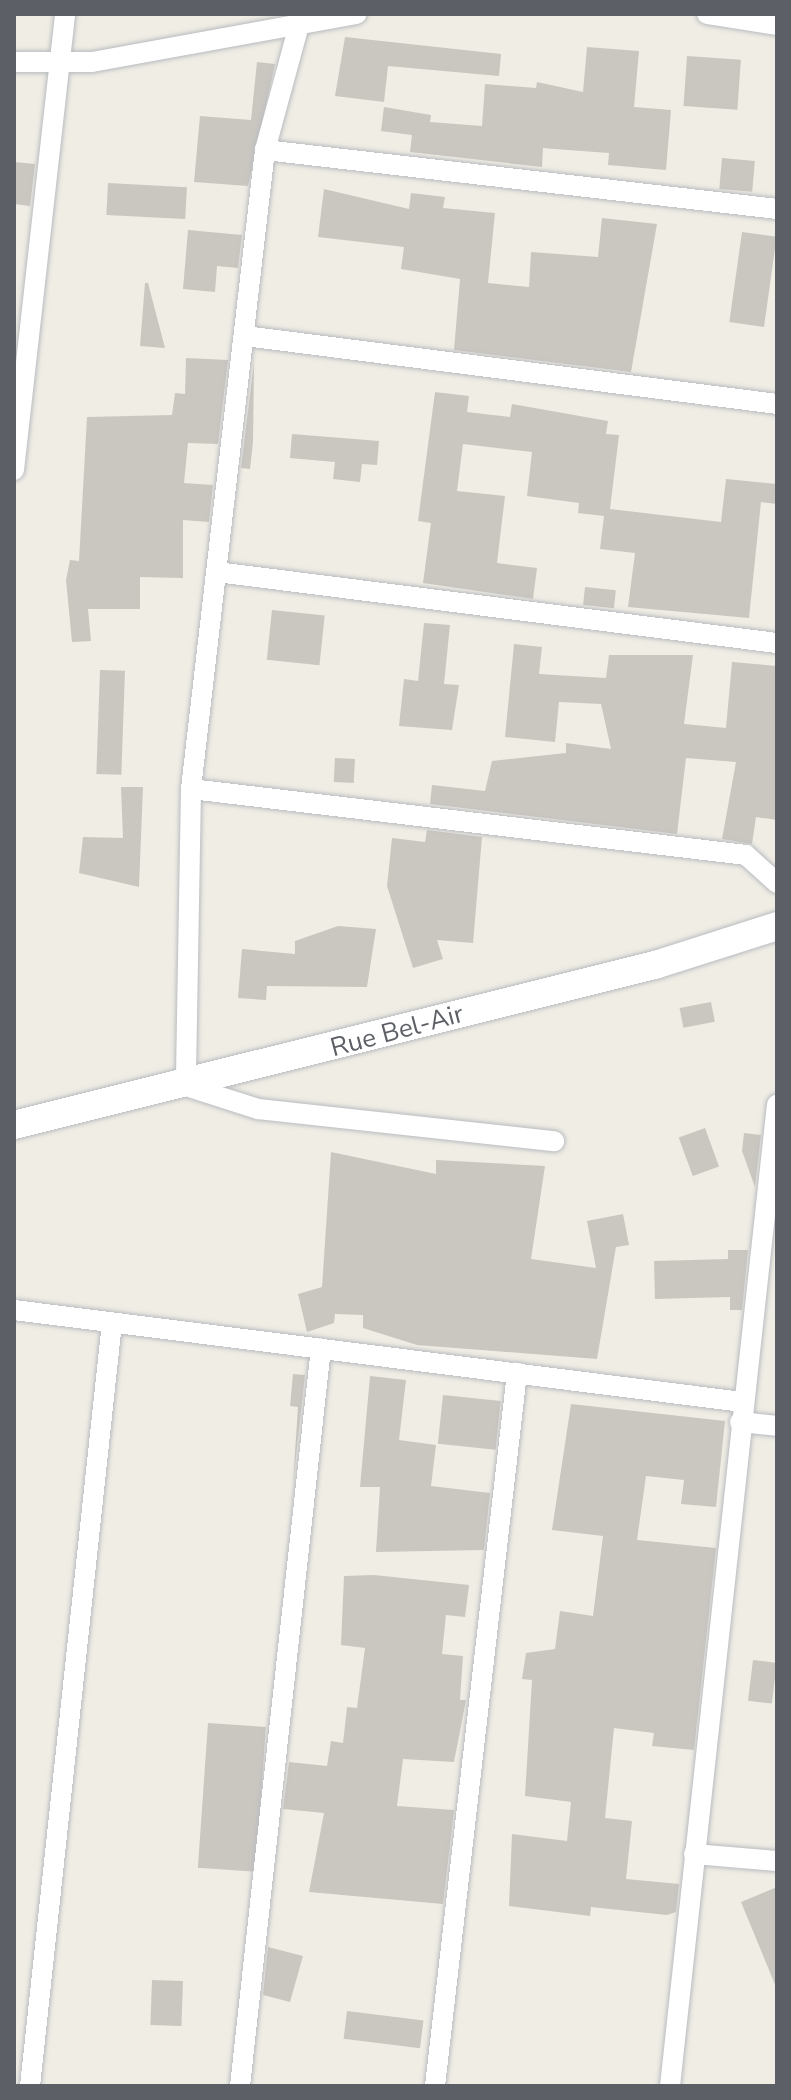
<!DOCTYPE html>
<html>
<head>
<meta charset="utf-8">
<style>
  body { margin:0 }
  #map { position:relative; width:791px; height:2100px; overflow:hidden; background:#efede4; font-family:"Nunito Sans",sans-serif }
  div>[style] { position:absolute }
  .building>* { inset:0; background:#cac7c1; transform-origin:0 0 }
  .roads { filter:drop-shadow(0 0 2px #b9bbc0) drop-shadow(0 0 2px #b9bbc0) }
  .minor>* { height:20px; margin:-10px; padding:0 10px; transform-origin:10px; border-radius:10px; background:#fff }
  .secondary>* { height:28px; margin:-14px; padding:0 14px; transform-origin:14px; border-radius:14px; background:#fff }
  span { translate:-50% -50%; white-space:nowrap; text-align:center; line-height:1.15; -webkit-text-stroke:6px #fff; paint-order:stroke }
  .street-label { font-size:26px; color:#5c5f65 }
  .frame { position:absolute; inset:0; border:16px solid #5c5f65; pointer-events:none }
</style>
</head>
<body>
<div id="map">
  <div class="building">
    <div style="clip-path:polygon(345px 37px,501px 54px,499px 76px,388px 66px,384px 102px,335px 96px)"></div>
    <div style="clip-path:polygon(587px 47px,639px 51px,634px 107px,671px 110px,666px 170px,608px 165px,609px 153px,554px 149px,543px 148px,542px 167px,410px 152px,412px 135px,381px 131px,384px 107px,431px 115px,430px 122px,482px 126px,485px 84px,536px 88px,537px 82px,583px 92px)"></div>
    <div style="left:687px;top:56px;width:54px;height:50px;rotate:4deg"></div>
    <div style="clip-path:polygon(257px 62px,275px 64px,248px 186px,194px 182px,200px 116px,251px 120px)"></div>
    <div style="left:722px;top:158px;width:33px;height:31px;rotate:5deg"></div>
    <div style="clip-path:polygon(14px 162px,35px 164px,30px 206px,14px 204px)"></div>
    <div style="left:108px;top:183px;width:79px;height:32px;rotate:3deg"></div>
    <div style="clip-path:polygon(324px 189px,409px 209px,411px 193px,445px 197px,443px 208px,495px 213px,488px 283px,529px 287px,531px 252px,598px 257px,602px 218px,657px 224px,631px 372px,454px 350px,460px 279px,401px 269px,404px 247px,318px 237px)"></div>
    <div style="clip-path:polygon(188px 230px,242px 235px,238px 268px,217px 266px,215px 292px,183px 289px)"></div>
    <div style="left:742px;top:232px;width:35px;height:91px;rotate:8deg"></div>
    <div style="clip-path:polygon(145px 283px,148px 283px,165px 348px,140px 346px)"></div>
    <div style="clip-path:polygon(186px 358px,228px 360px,218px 444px,188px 443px,184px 483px,213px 485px,209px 522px,183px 520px,183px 578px,140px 577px,140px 609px,88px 609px,91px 641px,72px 642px,66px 580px,70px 560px,79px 561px,87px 417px,172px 415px,175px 393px,185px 394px)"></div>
    <div style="clip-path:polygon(254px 362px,253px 442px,250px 469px,241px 468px)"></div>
    <div style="clip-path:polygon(435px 392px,469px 396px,467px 412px,510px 417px,512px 404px,608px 421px,606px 434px,619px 435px,610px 509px,721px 522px,726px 479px,777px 484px,777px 504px,761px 502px,749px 618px,628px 607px,635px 553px,600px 549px,604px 516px,578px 513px,579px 503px,527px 496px,532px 452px,463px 444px,457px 491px,505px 496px,497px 563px,537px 568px,533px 599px,423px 583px,431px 523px,418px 521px)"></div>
    <div style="clip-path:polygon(292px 434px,379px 441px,377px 465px,362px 464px,360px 482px,333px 479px,335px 462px,290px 458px)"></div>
    <div style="left:585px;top:587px;width:31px;height:18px;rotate:6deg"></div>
    <div style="left:272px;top:610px;width:53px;height:50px;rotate:6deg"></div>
    <div style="clip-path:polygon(424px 623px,450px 625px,444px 684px,459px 685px,452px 730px,399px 726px,404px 679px,418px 681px)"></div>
    <div style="clip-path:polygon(514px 644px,542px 647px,539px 674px,606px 678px,609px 655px,693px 655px,684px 724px,726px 728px,732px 662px,777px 666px,777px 820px,756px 817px,752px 844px,722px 839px,736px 762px,686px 758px,677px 834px,430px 804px,432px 785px,485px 791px,492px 761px,566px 753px,566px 743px,611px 749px,601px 704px,559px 702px,555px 742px,505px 737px)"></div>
    <div style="left:100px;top:670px;width:25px;height:104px;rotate:2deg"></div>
    <div style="left:335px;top:758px;width:20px;height:24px;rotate:3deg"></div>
    <div style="clip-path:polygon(121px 787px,143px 787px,139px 887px,79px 873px,83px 837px,123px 838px)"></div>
    <div style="clip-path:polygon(427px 830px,482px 837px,473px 943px,437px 940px,443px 959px,413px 968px,387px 886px,392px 838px,425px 842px)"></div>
    <div style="clip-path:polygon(338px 926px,376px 929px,367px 987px,267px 986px,266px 1000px,238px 998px,242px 949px,295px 954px,295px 941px)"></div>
    <div style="left:711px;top:1002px;width:20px;height:32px;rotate:79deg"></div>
    <div style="left:705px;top:1128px;width:41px;height:28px;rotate:70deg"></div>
    <div style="clip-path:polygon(744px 1133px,761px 1135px,755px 1187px,742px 1151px)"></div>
    <div style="clip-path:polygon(331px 1152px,436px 1174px,436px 1160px,545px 1166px,531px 1259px,596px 1268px,587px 1221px,623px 1214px,629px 1245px,616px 1247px,597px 1359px,417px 1345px,363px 1328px,363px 1315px,335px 1314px,334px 1323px,307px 1332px,298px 1294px,322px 1287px)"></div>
    <div style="clip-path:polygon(728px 1250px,748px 1250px,742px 1310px,730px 1310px,730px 1297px,655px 1299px,654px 1261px,728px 1259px)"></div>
    <div style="clip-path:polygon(293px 1374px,305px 1375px,293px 1484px,298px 1407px,290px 1406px)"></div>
    <div style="clip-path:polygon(370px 1376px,406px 1380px,399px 1440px,436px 1445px,431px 1486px,490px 1493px,484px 1550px,376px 1552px,380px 1487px,360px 1487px)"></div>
    <div style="left:443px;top:1395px;width:58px;height:49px;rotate:6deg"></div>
    <div style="clip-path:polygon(571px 1404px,725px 1421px,716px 1507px,681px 1504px,684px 1480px,646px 1476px,637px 1540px,716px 1548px,694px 1750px,652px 1746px,654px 1733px,614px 1728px,605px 1818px,632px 1821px,626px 1879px,679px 1884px,676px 1912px,667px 1915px,591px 1907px,590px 1916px,509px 1906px,512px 1834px,567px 1841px,571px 1802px,525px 1796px,532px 1680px,522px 1679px,526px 1653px,555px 1649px,560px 1611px,593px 1616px,603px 1536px,552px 1530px)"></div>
    <div style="clip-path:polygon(374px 1575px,469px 1585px,465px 1617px,446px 1615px,442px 1654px,463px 1656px,460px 1700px,466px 1700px,454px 1762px,403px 1759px,397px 1806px,454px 1810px,443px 1904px,309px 1892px,324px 1813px,283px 1809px,289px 1762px,327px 1766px,331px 1741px,343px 1743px,347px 1707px,357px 1708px,365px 1648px,341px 1645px,344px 1576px)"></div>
    <div style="left:753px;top:1660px;width:24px;height:41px;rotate:7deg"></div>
    <div style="left:208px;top:1723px;width:58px;height:145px;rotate:4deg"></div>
    <div style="clip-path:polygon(777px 1887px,777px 1987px,776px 1987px,741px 1902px)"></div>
    <div style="clip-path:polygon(268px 1947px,303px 1956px,290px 2002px,263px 1995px)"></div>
    <div style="left:152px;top:1980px;width:31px;height:45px;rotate:2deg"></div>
    <div style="left:347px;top:2011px;width:77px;height:28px;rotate:7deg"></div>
  </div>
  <div class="roads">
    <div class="minor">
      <div style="left:302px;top:14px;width:141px;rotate:105.2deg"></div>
      <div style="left:265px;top:150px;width:643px;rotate:96.61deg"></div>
      <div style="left:191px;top:789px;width:297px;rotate:91deg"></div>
      <div style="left:186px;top:1086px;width:76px;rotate:17.7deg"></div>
      <div style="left:258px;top:1109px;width:298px;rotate:6.2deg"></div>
      <div style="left:707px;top:14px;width:71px;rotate:8.9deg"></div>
      <div style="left:14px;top:62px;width:78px"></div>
      <div style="left:92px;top:62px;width:269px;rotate:-10.3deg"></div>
      <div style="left:265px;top:150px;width:515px;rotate:6.57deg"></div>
      <div style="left:245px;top:336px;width:536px;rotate:7.28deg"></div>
      <div style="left:14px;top:470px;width:459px;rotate:-83.6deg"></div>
      <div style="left:217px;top:572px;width:564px;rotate:7.23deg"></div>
      <div style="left:191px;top:789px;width:559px;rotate:6.78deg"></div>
      <div style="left:746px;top:855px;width:42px;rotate:42.1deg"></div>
      <div style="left:14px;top:1310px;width:734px;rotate:7.2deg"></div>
      <div style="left:740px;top:1422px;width:37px;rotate:6deg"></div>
      <div style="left:694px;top:1854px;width:83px;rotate:4.8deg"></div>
      <div style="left:30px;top:2086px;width:768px;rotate:-83.87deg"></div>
      <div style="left:240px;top:2086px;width:742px;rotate:-83.74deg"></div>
      <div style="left:435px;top:2086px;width:718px;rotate:-83.44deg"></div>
      <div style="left:670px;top:2086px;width:987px;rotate:-83.78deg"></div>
    </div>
    <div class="secondary">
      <div style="left:14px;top:1125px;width:661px;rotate:-14.02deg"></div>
      <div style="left:655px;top:965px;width:128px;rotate:-17.7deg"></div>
    </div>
  </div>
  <div class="street-label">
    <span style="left:397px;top:1031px;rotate:-15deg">Rue Bel-Air</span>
  </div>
  <div class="frame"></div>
</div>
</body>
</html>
